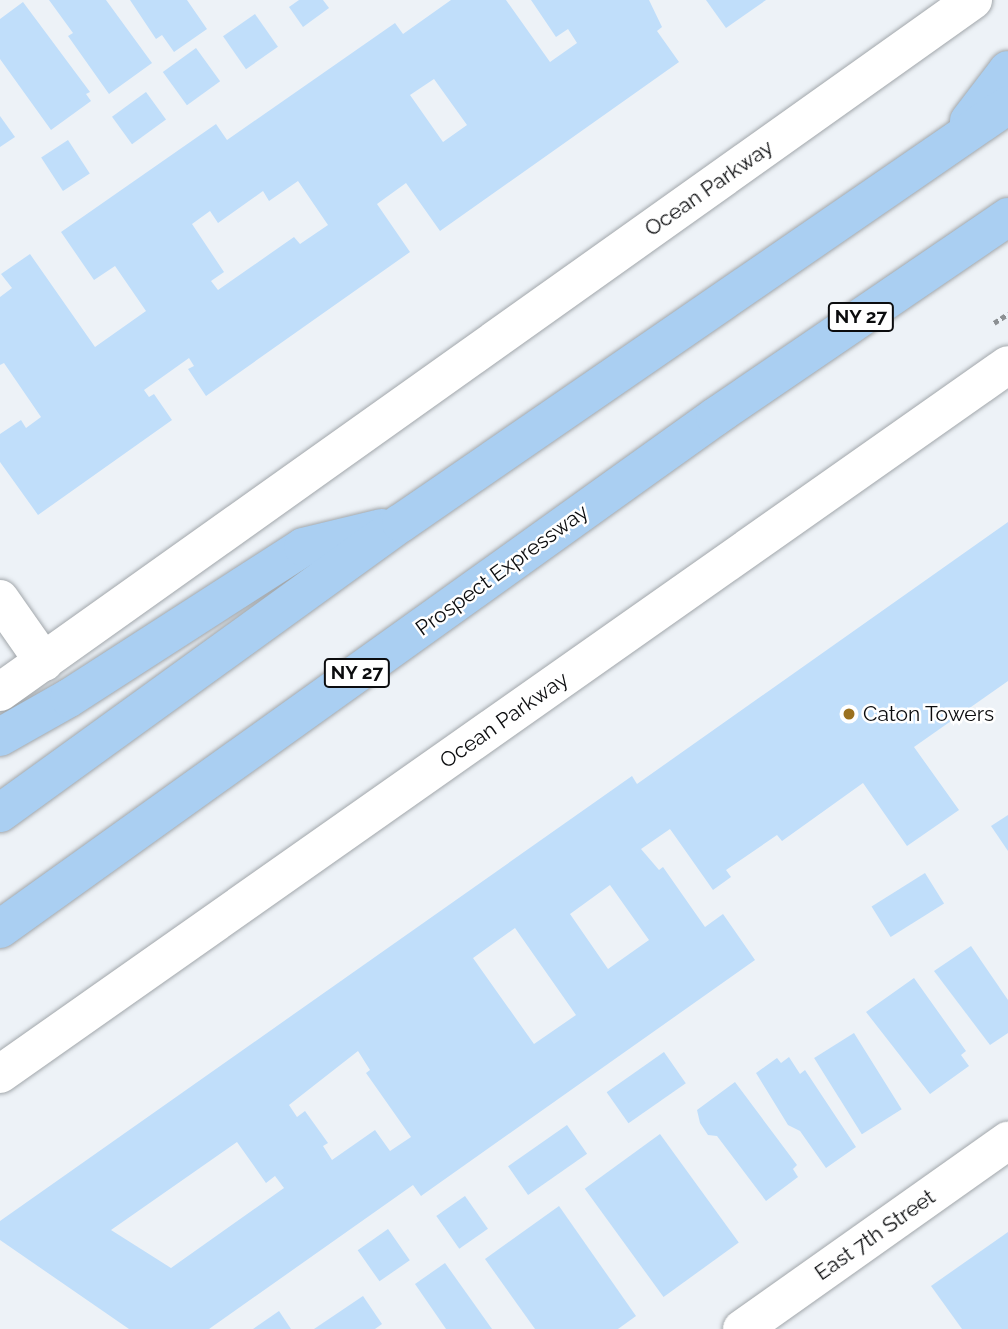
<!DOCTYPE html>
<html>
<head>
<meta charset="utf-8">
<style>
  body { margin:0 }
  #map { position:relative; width:1008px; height:1329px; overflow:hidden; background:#edf2f7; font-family:Raleway,sans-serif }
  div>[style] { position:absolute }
  .building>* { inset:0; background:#c0defa; transform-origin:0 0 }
  .path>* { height:4.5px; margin-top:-2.25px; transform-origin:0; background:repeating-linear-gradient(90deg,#8c9093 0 5px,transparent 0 8.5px) }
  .roads { filter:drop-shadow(0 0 2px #a2a7ab) drop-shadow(0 0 2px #a2a7ab) }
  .minor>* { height:38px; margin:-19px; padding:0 19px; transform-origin:19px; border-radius:19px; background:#fff }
  .highway>* { height:38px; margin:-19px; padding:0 19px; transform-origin:19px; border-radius:19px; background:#aacff2 }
  .dots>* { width:19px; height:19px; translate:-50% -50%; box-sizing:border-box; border:4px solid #fff; border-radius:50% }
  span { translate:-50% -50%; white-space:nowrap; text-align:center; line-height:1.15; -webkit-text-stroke:5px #fff; paint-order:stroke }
  .shield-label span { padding:2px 5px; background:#fff; border:2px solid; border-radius:5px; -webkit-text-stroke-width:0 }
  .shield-label { font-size:19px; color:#0b0c0e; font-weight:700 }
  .street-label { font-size:21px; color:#0b0c0e }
  .poi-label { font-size:21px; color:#0b0c0e }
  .left { translate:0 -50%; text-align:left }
</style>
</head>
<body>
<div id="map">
  <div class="building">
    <div style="clip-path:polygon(49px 0,106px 0,152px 63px,109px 94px,68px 36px,73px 33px)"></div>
    <div style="clip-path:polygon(130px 0,187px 0,207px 29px,174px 52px,162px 35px,156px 39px)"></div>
    <div style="clip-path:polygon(299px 0,323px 0,329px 8px,303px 27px,289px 7px)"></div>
    <div style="clip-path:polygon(evenodd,451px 0,506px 0,550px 62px,577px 43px,568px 29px,556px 37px,531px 0,649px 0,662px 27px,657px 31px,679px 62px,440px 231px,406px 183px,377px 204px,410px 252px,206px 396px,188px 369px,194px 366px,189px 358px,144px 390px,149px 397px,154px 394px,172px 420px,38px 515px,0 462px,0 434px,21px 420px,26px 428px,41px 417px,4px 363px,0 365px,0 297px,12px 288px,1px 274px,30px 254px,95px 347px,146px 311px,115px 266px,94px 280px,61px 232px,216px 124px,227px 140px,395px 23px,403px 34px,451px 0,434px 79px,467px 125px,443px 142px,410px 95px,434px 79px,451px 0,298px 181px,328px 225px,300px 244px,294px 237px,218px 290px,211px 281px,224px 272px,192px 224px,210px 211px,218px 223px,263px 191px,269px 201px,298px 181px)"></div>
    <div style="clip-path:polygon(706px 0,766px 0,726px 28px)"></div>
    <div style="clip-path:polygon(23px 2px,90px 92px,86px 94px,91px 101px,51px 130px,0 59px,0 19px)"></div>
    <div style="left:255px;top:14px;width:40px;height:39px;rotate:55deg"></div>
    <div style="left:196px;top:48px;width:41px;height:41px;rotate:54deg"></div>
    <div style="left:146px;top:92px;width:34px;height:42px;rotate:54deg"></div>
    <div style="clip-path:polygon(0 116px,15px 137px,0 147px)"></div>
    <div style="left:68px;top:140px;width:40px;height:32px;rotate:57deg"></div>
    <div style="clip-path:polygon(evenodd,1008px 522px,1008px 681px,914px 747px,959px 810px,907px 846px,863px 783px,782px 841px,777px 835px,726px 870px,731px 877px,713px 890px,670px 829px,641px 849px,659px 870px,663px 867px,705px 927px,723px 914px,755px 960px,421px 1196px,413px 1185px,209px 1329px,129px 1329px,0 1240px,0 1221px,632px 776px,637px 784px,1008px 522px,610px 885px,649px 940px,608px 969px,570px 914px,610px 885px,1008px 522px,515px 928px,576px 1015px,534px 1044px,473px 958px,515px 928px,1008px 522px,358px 1051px,370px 1070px,366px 1073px,411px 1137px,390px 1151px,375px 1130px,332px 1160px,323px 1146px,328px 1143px,305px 1111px,297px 1117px,289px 1105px,358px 1051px,1008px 522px,237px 1142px,266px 1183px,275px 1176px,284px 1188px,171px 1268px,111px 1230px,237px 1142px)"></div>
    <div style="clip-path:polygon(1008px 815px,1008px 851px,991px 826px)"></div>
    <div style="left:925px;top:873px;width:36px;height:63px;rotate:58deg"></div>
    <div style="clip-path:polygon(971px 946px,1008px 1000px,1008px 1033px,990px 1045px,934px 971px)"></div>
    <div style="clip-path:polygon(914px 978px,966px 1051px,961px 1055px,969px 1066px,930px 1094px,866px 1012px)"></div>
    <div style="left:854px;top:1033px;width:90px;height:47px;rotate:58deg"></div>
    <div style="left:664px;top:1052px;width:38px;height:70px;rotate:55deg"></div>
    <div style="clip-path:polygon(789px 1057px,800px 1074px,805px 1070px,856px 1147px,826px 1168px,800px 1131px,788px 1125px,756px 1073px,777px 1058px,781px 1063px)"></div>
    <div style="clip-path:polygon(735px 1082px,797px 1165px,793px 1169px,798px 1177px,766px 1201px,717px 1136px,708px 1135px,700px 1123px,697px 1110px)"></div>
    <div style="left:567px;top:1125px;width:35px;height:72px;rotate:55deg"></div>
    <div style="left:660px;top:1134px;width:134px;height:93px;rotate:54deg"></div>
    <div style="left:465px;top:1196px;width:40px;height:35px;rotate:55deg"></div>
    <div style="clip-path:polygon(559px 1206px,636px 1316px,618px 1329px,535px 1329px,485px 1259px)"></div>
    <div style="left:388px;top:1229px;width:38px;height:37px;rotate:55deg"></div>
    <div style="clip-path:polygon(1008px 1232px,1008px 1329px,962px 1329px,931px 1286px)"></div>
    <div style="clip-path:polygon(445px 1263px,492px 1329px,446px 1329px,415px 1284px)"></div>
    <div style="clip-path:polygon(363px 1296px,382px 1324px,375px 1329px,314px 1329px)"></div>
    <div style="clip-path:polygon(279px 1311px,291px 1329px,253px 1329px)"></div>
  </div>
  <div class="path">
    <div style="left:994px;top:323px;width:17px;rotate:-33deg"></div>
  </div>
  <div class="roads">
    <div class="minor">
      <div style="left:0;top:599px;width:77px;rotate:55.1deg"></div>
      <div style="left:0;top:692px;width:1194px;rotate:-35.42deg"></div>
      <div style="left:0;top:1074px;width:1232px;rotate:-35.12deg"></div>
      <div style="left:742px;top:1329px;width:326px;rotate:-35.3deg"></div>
    </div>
    <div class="highway">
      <div style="left:969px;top:121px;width:64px;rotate:-52.6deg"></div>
      <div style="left:0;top:737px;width:79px;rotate:-29.5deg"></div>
      <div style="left:69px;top:698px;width:278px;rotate:-32.8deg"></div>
      <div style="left:303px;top:547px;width:81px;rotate:-13.5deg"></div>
      <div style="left:0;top:813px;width:495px;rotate:-35.9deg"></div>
      <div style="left:401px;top:523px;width:737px;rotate:-34.55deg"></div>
      <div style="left:0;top:929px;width:879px;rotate:-35.61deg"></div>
      <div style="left:715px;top:417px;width:355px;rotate:-34.3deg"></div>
    </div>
  </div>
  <div class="dots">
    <div style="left:849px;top:714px;background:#9b711f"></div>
  </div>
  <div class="shield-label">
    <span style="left:861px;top:317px">NY 27</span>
    <span style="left:357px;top:673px">NY 27</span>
  </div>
  <div class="street-label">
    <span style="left:709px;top:188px;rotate:-35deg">Ocean Parkway</span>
    <span style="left:502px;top:570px;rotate:-36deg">Prospect Expressway</span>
    <span style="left:504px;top:720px;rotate:-35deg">Ocean Parkway</span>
    <span style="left:875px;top:1235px;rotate:-35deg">East 7th Street</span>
  </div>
  <div class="poi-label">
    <span class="left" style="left:863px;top:714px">Caton Towers</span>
  </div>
</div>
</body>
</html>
